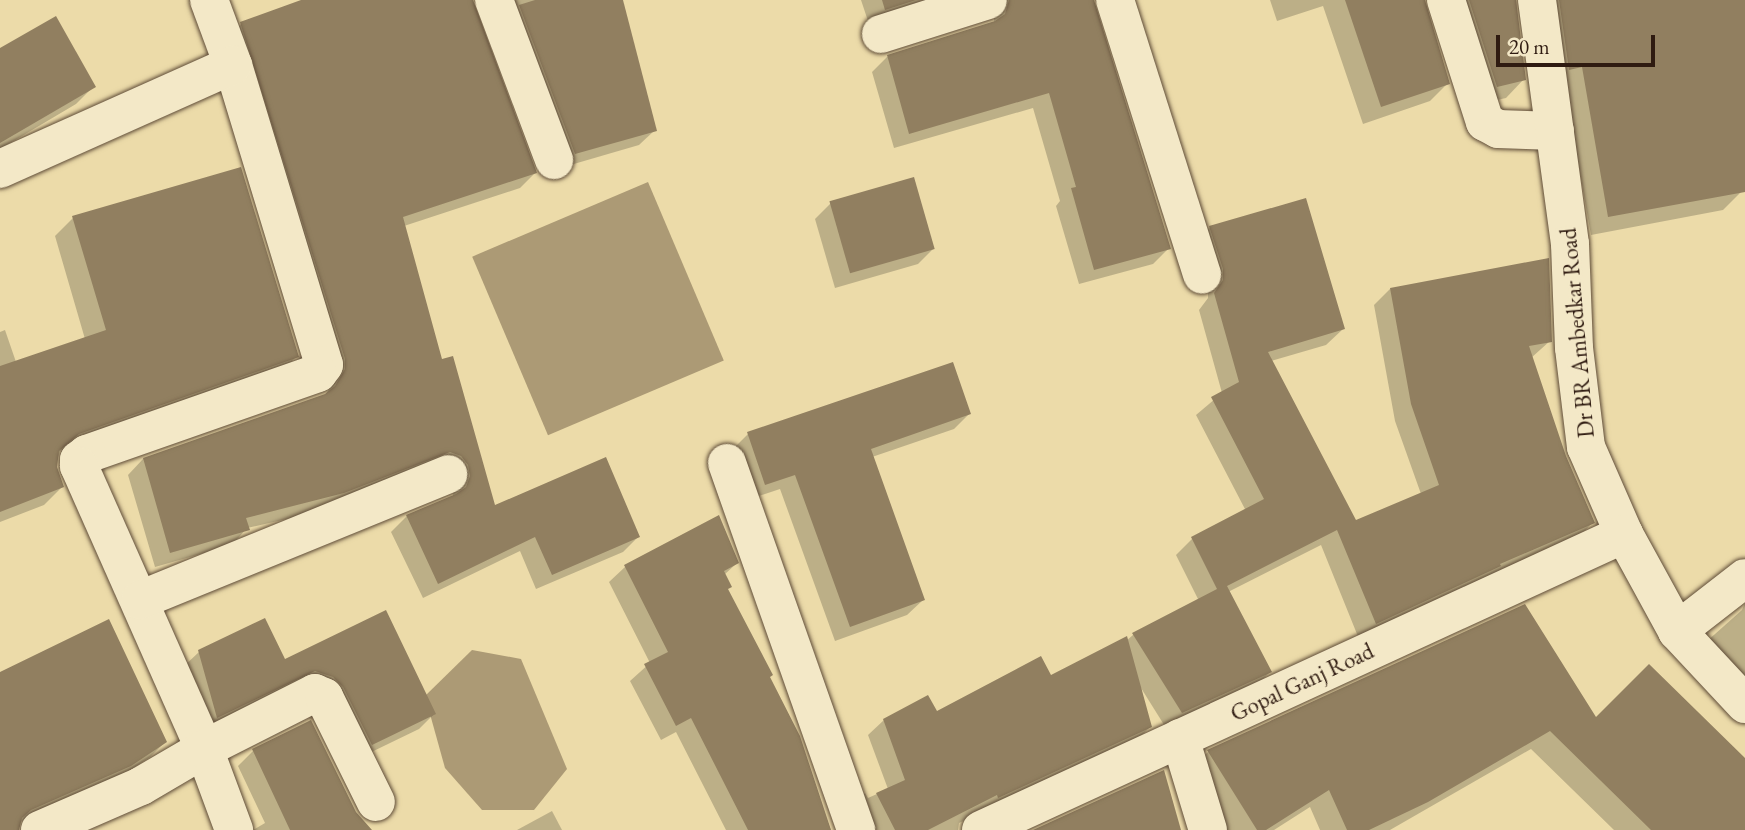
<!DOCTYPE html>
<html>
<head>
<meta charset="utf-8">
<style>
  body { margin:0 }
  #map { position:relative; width:1745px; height:830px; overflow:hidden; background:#ecdba9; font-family:"EB Garamond",serif }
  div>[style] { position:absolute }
  .water>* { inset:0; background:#ac9a75; transform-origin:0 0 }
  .shadow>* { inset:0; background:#0003 }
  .building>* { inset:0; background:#917f60; transform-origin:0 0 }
  .roads { filter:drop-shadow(0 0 2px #5e4b37) drop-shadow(0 0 2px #5e4b37) }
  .minor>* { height:38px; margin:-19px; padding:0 19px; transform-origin:19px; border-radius:19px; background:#f3e8c7 }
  span { translate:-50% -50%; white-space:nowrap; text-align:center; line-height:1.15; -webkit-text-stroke:5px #f3e8c7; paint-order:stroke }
  .street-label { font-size:23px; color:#2f1b11 }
  .scale { position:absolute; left:1496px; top:35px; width:159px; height:32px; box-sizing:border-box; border:4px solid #2f1b11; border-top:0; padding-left:9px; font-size:21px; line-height:24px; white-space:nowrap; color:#2f1b11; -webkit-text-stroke:5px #f3e8c7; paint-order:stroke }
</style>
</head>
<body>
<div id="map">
  <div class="water">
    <div style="left:648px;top:182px;width:194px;height:191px;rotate:67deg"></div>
    <div style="clip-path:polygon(472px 650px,521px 659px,567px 769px,534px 810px,482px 810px,445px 768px,425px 696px)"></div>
  </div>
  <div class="shadow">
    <div style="clip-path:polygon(306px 0,471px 0,535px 173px,520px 188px,404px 226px,441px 361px,494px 507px,638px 537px,623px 552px,536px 589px,520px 551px,423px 598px,391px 532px,407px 516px,453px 497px,453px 481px,247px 528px,232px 545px,155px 567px,128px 475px,143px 459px,325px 395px,331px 386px,226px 39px,241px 24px)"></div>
    <div style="clip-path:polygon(494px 0,620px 0,655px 130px,639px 145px,560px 168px)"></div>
    <div style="clip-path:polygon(861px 0,946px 0,869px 24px)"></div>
    <div style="clip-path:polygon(987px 0,1092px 0,1169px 248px,1153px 264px,1079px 284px,1056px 206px,1060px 201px,1033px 108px,894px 148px,872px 72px,887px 57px,994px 23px,994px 10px)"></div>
    <div style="clip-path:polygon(1270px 0,1423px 0,1448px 83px,1430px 101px,1363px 124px,1323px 6px,1277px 21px)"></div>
    <div style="clip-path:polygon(1439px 0,1516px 0,1524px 79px,1506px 98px,1479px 104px)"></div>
    <div style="clip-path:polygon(1530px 0,1707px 0,1745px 30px,1745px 165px,1741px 192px,1723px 210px,1591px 235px,1564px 84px)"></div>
    <div style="clip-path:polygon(0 50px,94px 86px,76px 104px,0 149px)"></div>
    <div style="clip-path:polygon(831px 203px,933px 249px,918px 264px,835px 288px,815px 219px)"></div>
    <div style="clip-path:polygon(73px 218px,297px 356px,279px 374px,60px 451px,55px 467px,62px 487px,44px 505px,0 522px,0 332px,5px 330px,16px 362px,85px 339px,55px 236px)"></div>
    <div style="clip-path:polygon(1210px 227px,1343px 329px,1326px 345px,1271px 361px,1355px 522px,1421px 494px,1395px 421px,1374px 305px,1390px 289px,1550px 341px,1531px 358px,1564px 456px,1593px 522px,1577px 539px,1359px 639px,1321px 545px,1228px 592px,1270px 672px,1254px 688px,1166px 728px,1141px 688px,1150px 727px,1135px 742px,959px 823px,958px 830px,859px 830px,851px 806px,865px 793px,868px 798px,888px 789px,868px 735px,884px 720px,936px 713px,1050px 677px,1126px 641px,1133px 635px,1199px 601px,1176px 555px,1192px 539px,1246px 511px,1196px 415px,1222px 393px,1199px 310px,1208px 298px,1208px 286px,1194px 243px)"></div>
    <div style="clip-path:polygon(969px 414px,954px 429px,872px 457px,923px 600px,907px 615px,835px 641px,780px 489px,750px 499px,733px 449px,748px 434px)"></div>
    <div style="clip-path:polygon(719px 517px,737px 563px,724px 575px,726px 590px,768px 678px,831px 830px,726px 830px,676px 732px,661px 740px,630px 681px,650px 663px,609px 582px,625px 567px)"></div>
    <div style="clip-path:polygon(1745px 603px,1745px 712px,1697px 650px,1742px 610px)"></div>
    <div style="clip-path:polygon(1524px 606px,1596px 720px,1745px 761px,1745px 830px,1614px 830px,1531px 749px,1390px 830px,1320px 830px,1310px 807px,1274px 830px,1227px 830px,1189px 770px,1208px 752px)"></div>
    <div style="clip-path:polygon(385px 612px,434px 714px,419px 729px,357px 759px,328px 702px,202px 732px,183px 667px,199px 652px,284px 661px)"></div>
    <div style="clip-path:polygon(0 674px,165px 742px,150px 757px,114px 781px,18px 823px,17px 830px,0 830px)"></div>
    <div style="clip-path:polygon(253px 751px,355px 813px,370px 830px,253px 830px,265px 823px,238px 766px)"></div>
    <div style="clip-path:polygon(552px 811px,562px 830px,517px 830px)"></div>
  </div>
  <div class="building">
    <div style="clip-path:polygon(301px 0,473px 0,537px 173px,403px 217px,442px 359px,453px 356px,495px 505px,606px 457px,640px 537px,552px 575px,535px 537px,438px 584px,406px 515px,456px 494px,466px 487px,470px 476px,468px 465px,461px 456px,450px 452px,344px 493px,246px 518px,250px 530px,170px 553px,143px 458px,325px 394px,335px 386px,345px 369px,345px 359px,240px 22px)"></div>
    <div style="clip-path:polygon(535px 0,623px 0,657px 131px,575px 154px,519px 5px)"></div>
    <div style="clip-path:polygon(882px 0,916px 0,885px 10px)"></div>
    <div style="clip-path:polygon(1009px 0,1094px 0,1171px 249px,1094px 270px,1071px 188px,1076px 187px,1049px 93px,909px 134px,887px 55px,995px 21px,1005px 14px)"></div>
    <div style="clip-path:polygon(1345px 0,1425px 0,1450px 84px,1381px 107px)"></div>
    <div style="clip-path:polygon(1469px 0,1516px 0,1526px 80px,1497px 87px)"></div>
    <div style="clip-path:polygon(1559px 0,1745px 0,1745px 192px,1608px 217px,1582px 67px,1569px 70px)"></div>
    <div style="clip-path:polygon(56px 16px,96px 87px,0 143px,0 48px)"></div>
    <div style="clip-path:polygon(241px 167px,299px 357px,79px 434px,59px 451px,57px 467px,64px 487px,0 512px,0 366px,106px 330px,72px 216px)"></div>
    <div style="left:914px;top:177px;width:75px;height:88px;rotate:74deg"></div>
    <div style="clip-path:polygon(1306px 198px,1345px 329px,1268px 352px,1356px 520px,1439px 485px,1411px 404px,1390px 288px,1549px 258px,1552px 342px,1529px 346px,1566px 456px,1595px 523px,1500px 564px,1501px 566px,1376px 624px,1337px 530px,1227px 586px,1272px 672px,1182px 713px,1132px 633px,1217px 589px,1191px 537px,1264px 499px,1211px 397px,1239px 382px,1214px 293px,1223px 280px,1223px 269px,1209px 226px)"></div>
    <div style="clip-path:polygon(953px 362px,971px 414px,871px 449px,925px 600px,850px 627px,795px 475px,765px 485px,747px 432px)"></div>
    <div style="clip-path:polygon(719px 515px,739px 563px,724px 571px,732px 587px,728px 589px,773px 675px,770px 677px,800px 736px,831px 830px,748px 830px,691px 718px,676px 726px,644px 664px,668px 652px,624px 565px)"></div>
    <div style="clip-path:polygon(1525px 604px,1596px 717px,1649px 664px,1745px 758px,1745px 830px,1651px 830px,1550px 731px,1428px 802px,1369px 830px,1347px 830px,1329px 790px,1266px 830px,1257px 830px,1207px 750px)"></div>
    <div style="clip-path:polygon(386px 610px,436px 714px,372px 745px,343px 687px,333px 677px,315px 671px,217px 718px,198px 650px,265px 618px,285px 659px)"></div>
    <div style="clip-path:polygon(109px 619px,167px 742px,131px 766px,31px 810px,22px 818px,19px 830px,0 830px,0 672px)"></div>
    <div style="clip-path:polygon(1127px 636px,1152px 727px,998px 798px,997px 795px,928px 830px,895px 830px,876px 793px,905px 780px,883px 719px,928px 695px,937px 711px,1041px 656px,1051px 675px)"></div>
    <div style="clip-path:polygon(311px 720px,356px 812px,372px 830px,290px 830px,252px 749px)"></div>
    <div style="clip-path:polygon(1164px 770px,1181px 830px,1033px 830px)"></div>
  </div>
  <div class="roads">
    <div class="minor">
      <div style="left:209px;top:0;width:69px;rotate:69.7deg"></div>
      <div style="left:233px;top:65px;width:313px;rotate:73.1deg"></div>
      <div style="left:324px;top:365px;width:10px;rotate:127deg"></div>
      <div style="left:318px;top:373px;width:245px;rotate:160.7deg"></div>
      <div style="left:87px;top:454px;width:10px;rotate:143deg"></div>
      <div style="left:79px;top:460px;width:6px;rotate:90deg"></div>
      <div style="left:79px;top:466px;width:306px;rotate:66.1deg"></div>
      <div style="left:203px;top:746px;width:90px;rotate:69.7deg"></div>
      <div style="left:494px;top:0;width:171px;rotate:69.4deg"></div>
      <div style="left:1115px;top:0;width:288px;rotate:72.4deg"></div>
      <div style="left:1446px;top:0;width:128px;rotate:72.3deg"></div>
      <div style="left:1485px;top:122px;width:15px;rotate:28deg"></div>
      <div style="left:1498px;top:129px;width:57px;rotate:2deg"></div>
      <div style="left:1537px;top:0;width:246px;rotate:82.3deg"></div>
      <div style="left:1570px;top:244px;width:104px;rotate:87.8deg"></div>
      <div style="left:1574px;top:348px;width:100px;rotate:83.1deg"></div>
      <div style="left:1586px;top:447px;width:95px;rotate:66.4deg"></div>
      <div style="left:1624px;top:534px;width:111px;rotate:61.3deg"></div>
      <div style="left:1677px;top:631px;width:100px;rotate:47deg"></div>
      <div style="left:881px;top:34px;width:112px;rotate:-17.6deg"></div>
      <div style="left:0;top:169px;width:255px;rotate:-24.1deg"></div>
      <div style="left:727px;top:463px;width:389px;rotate:70.6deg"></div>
      <div style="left:140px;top:600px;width:333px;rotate:-22.2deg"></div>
      <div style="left:1677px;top:631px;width:86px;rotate:-37.9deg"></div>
      <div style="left:1180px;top:738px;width:96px;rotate:73.1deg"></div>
      <div style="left:40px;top:830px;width:110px;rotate:-23.5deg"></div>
      <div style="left:141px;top:786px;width:73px;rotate:-30.4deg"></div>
      <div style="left:204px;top:749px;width:124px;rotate:-26.8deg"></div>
      <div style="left:315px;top:693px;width:10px;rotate:24deg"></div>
      <div style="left:324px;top:697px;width:117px;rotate:63.7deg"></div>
      <div style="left:981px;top:830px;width:708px;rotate:-24.72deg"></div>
    </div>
  </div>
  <div class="street-label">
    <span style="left:1577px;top:333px;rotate:-95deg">Dr BR Ambedkar Road</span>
    <span style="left:1302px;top:682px;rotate:-25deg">Gopal Ganj Road</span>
  </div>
  <div class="scale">20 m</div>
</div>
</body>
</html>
